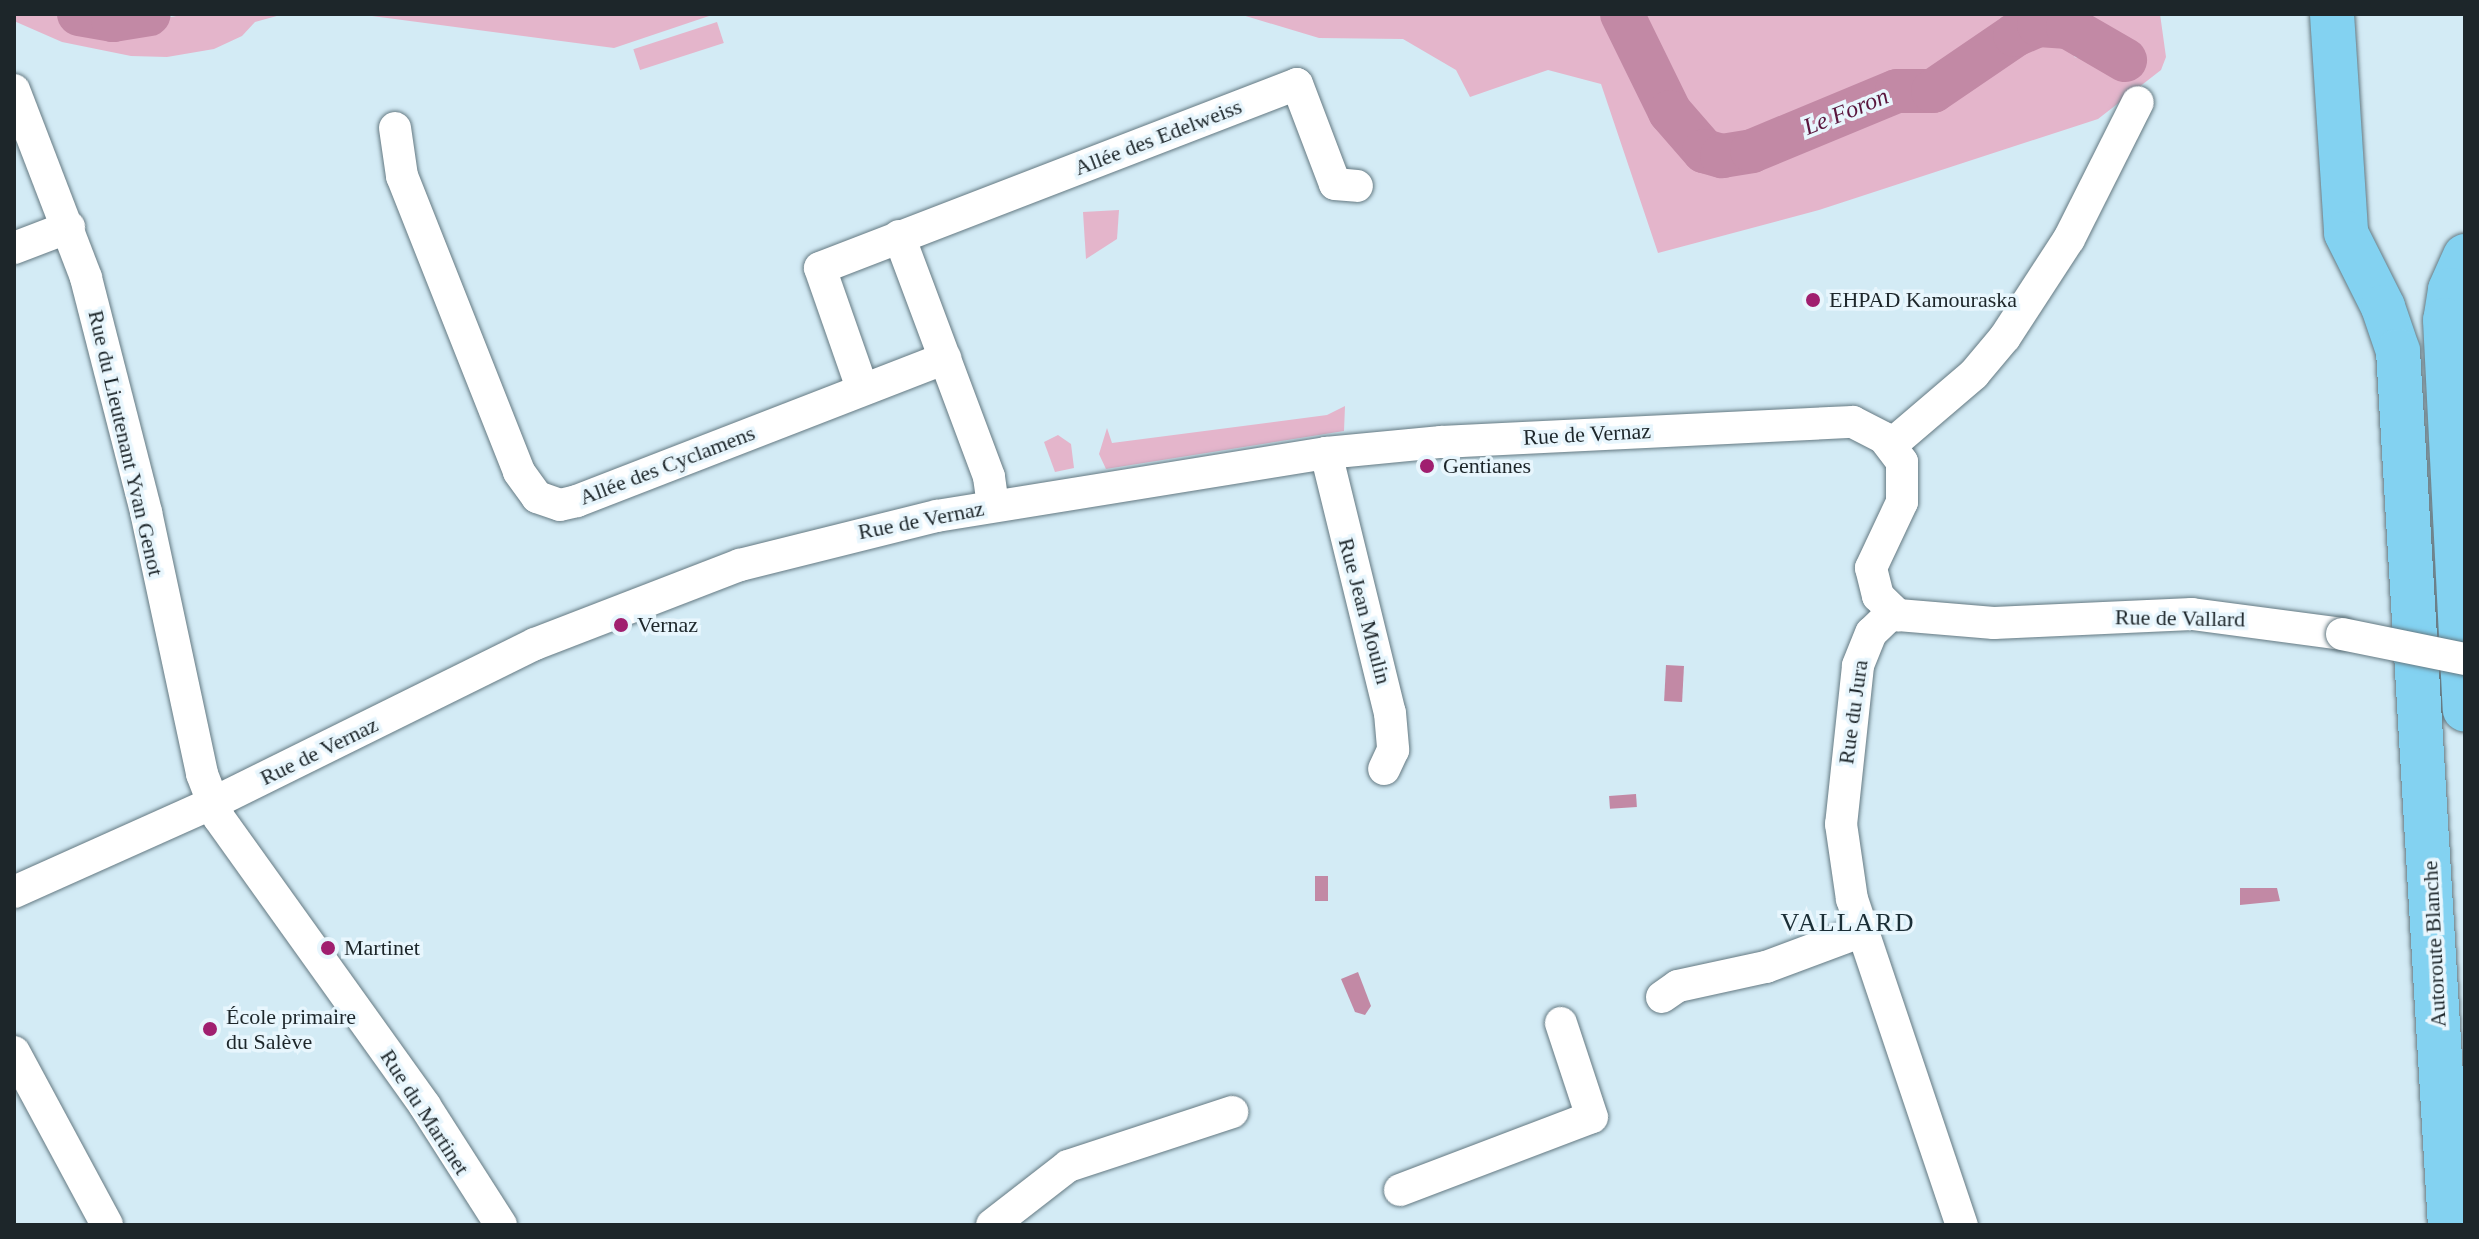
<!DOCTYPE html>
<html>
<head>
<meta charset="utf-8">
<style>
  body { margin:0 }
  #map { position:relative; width:2479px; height:1239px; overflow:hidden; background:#d3ebf5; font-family:Georgia,serif }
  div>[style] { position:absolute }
  .green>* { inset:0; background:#e4b5cb; transform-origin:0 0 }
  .water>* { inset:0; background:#c289a5; transform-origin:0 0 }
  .river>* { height:44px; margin:-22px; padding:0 22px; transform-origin:22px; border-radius:22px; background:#c289a5 }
  .roads { filter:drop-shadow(0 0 2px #647982) drop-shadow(0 0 2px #647982) }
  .minor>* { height:32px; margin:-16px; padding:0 16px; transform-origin:16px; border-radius:16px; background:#fff }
  .highway>* { height:44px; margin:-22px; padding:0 22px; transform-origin:22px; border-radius:22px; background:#83d2f1 }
  .bridges { filter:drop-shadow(0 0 2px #647982) drop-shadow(0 0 2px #647982) }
  .minor-bridge>* { height:32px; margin:-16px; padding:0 16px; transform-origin:16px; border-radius:16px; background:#fff }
  .dots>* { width:22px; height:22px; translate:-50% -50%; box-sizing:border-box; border:4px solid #e8f6fd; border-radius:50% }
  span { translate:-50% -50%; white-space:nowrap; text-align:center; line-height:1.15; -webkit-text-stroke:7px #e8f6fd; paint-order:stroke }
  .street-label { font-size:22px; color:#1d262a }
  .poi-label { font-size:22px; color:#1d262a }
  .left { translate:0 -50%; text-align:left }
  .water-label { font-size:24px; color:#59153d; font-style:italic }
  .quarter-label { font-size:26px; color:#1b2e36; letter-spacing:2px }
  .frame { position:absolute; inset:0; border:16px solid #1d262a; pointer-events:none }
</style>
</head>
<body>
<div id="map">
  <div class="green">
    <div style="clip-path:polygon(14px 14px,60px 14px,117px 27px,187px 14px,284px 14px,255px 22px,242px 36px,214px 49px,167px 57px,131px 56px,62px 42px,14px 21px)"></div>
    <div style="clip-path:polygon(357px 14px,715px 14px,614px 48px)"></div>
    <div style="clip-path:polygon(evenodd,1239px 14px,2160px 14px,2166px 57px,2161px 70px,2098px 119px,1819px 210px,1658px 253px,1601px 84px,1548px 70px,1470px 97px,1456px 70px,1403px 39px,1319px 38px,1239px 14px,2101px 33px,2123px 48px,2137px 50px,2125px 67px,2074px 57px,2101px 33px)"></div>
    <div style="left:717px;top:22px;width:22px;height:88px;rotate:72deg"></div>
    <div style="clip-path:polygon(1119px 210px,1117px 239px,1086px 259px,1083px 212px)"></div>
    <div style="clip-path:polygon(1345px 406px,1344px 431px,1106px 469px,1099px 454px,1107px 428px,1112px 443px,1327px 415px)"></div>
    <div style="clip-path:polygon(1058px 435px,1071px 444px,1074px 468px,1055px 472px,1044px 442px)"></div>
  </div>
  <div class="water">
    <div style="left:1666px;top:665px;width:18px;height:36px;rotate:3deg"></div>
    <div style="left:1636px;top:794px;width:13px;height:27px;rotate:86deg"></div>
    <div style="left:1315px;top:876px;width:13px;height:25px"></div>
    <div style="clip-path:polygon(2240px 888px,2277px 888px,2280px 901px,2240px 905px)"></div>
    <div style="clip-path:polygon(1358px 972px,1371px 1006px,1365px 1015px,1355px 1012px,1341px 979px)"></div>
  </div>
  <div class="river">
    <div style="left:79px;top:14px;width:35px;rotate:10deg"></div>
    <div style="left:113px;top:20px;width:36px;rotate:-9deg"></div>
    <div style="left:1622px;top:14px;width:109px;rotate:63.9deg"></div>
    <div style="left:1670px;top:112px;width:52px;rotate:48.9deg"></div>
    <div style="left:1704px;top:151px;width:19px;rotate:16deg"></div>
    <div style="left:1722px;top:156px;width:30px;rotate:-9deg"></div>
    <div style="left:1752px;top:151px;width:157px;rotate:-22.5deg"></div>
    <div style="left:1897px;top:91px;width:36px"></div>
    <div style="left:1933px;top:91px;width:99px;rotate:-34.3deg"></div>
    <div style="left:2015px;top:35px;width:26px;rotate:-23deg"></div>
    <div style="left:2039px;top:25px;width:29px;rotate:4deg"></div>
    <div style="left:2068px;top:27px;width:66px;rotate:30.1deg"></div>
  </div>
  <div class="roads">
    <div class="minor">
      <div style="left:14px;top:90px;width:201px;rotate:69deg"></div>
      <div style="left:86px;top:278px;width:242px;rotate:75.6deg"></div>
      <div style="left:146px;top:512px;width:268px;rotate:77.9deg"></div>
      <div style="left:202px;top:774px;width:47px;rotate:68.9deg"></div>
      <div style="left:219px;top:818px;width:354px;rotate:54.4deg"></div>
      <div style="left:425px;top:1106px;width:141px;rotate:57.4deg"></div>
      <div style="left:395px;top:128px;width:49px;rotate:81.7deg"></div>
      <div style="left:402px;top:176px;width:318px;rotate:68.4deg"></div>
      <div style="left:519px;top:472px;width:31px;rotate:54deg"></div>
      <div style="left:537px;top:497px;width:24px;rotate:19deg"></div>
      <div style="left:560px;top:505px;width:17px;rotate:-13deg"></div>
      <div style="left:577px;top:501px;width:395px;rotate:-21.2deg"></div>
      <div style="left:899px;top:236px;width:257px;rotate:69.5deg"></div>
      <div style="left:989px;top:477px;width:29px;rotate:82deg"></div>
      <div style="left:14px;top:248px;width:59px;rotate:-20.9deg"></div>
      <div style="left:862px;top:388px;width:127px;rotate:-109.3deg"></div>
      <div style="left:820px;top:268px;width:511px;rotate:-21.09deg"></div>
      <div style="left:1297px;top:84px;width:107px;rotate:69.2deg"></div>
      <div style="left:1335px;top:184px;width:22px;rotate:5deg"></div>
      <div style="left:1891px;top:445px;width:109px;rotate:-40.5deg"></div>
      <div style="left:1974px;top:374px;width:48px;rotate:-50deg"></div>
      <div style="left:2005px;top:337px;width:117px;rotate:-56.9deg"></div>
      <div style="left:2069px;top:239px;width:153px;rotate:-63.3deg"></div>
      <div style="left:1326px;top:453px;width:268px;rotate:76.2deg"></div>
      <div style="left:1390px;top:713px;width:37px;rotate:85deg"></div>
      <div style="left:1393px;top:750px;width:21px;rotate:115deg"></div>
      <div style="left:1893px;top:612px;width:30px;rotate:136deg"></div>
      <div style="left:1871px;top:633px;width:35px;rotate:112deg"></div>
      <div style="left:1858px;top:666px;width:159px;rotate:96.1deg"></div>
      <div style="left:1841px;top:824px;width:76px;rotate:81.7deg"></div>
      <div style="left:1852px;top:899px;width:344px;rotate:71.4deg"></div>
      <div style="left:14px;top:892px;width:218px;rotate:-24.1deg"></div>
      <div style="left:213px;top:803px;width:359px;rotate:-26.3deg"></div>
      <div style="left:535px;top:644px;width:220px;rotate:-21.1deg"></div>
      <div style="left:740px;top:565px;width:203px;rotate:-14deg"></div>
      <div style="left:937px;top:516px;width:394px;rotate:-9.2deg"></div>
      <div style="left:1326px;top:453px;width:116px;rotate:-5.5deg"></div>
      <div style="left:1441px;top:442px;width:412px;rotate:-2.8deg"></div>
      <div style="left:1853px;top:422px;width:35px;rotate:27deg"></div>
      <div style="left:1884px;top:438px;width:30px;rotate:53deg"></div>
      <div style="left:1902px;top:462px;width:40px;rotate:90deg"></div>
      <div style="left:1902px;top:502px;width:73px;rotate:115.2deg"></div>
      <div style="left:1871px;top:568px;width:29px;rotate:76deg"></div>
      <div style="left:1878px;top:596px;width:28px;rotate:44deg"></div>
      <div style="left:1898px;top:615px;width:96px;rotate:4.8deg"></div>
      <div style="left:1994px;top:623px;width:198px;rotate:-2.6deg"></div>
      <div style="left:2192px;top:614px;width:151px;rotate:7.6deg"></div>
      <div style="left:1662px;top:997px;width:19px;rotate:-35deg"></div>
      <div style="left:1678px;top:986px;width:90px;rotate:-12.2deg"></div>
      <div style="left:1766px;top:967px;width:103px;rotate:-20.4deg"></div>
      <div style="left:14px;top:1052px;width:196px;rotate:61.7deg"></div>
      <div style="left:1400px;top:1190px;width:205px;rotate:-20.8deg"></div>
      <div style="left:1592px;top:1117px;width:99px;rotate:-108.3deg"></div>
      <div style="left:992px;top:1225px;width:96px;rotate:-37.8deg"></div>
      <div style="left:1068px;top:1166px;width:173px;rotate:-18.2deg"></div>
    </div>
    <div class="highway">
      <div style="left:2332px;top:14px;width:219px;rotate:86.3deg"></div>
      <div style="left:2346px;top:233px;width:83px;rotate:63.4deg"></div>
      <div style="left:2383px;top:307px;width:46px;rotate:71.2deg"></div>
      <div style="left:2398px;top:351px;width:876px;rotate:86.6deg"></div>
      <div style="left:2465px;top:256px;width:37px;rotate:114deg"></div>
      <div style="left:2450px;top:290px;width:30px;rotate:99deg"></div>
      <div style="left:2445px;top:320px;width:390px;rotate:87.1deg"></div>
    </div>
  </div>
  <div class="bridges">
    <div class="minor-bridge">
      <div style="left:2342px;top:634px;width:126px;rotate:11.5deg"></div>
    </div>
  </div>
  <div class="dots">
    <div style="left:1813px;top:300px;background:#a01f6f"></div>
    <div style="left:1427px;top:466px;background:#a01f6f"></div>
    <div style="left:621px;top:625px;background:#a01f6f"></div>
    <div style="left:328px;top:948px;background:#a01f6f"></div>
    <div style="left:210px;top:1029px;background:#a01f6f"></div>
  </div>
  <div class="street-label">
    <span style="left:1158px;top:137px;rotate:-21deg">Allée des Edelweiss</span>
    <span style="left:1587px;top:434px;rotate:-3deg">Rue de Vernaz</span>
    <span style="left:126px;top:443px;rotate:77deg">Rue du Lieutenant Yvan Genot</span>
    <span style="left:667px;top:465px;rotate:-21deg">Allée des Cyclamens</span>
    <span style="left:921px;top:520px;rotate:-11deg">Rue de Vernaz</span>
    <span style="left:1365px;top:611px;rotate:75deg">Rue Jean Moulin</span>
    <span style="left:2180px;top:618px;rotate:1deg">Rue de Vallard</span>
    <span style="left:1853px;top:712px;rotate:-82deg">Rue du Jura</span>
    <span style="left:319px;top:751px;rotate:-26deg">Rue de Vernaz</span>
    <span style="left:2434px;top:944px;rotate:-93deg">Autoroute Blanche</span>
    <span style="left:425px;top:1112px;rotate:57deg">Rue du Martinet</span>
  </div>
  <div class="poi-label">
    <span class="left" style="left:1829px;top:300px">EHPAD Kamouraska</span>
    <span class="left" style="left:1443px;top:466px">Gentianes</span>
    <span class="left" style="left:637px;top:625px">Vernaz</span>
    <span class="left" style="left:344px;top:948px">Martinet</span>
    <span class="left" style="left:226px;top:1029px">École primaire<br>du Salève</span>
  </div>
  <div class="water-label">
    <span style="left:1846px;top:112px;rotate:-22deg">Le Foron</span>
  </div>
  <div class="quarter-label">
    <span style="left:1848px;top:923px">VALLARD</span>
  </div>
  <div class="frame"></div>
</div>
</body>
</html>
